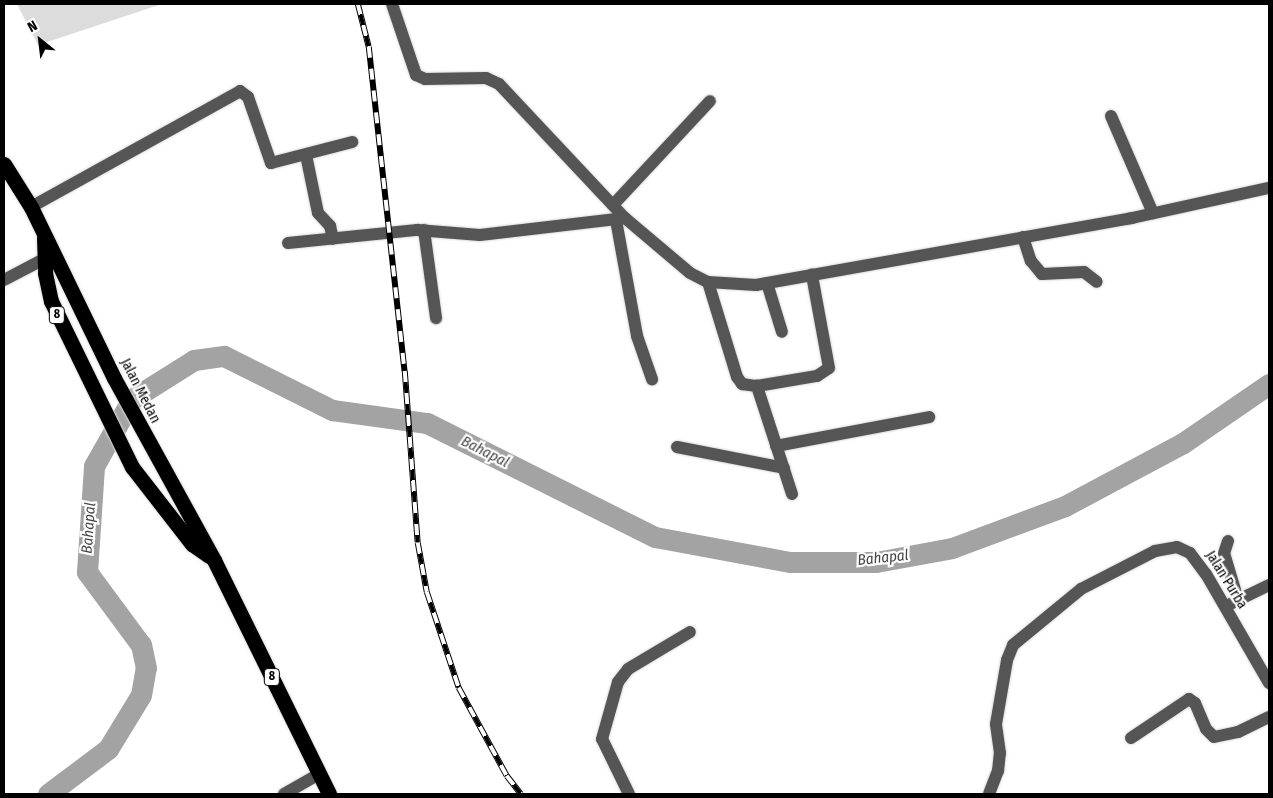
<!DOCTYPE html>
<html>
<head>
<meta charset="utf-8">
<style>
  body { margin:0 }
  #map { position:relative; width:1273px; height:798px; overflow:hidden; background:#fff; font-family:"Fira Sans Condensed",sans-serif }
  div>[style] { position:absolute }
  .green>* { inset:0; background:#dcdcdc }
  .river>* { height:21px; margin:-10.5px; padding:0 10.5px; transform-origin:10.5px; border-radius:10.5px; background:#a3a3a3 }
  .roads { filter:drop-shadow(0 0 1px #dbdbdb) drop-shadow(0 0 1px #dbdbdb) }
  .minor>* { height:12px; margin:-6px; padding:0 6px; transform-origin:6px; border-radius:6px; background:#555 }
  .highway>* { height:15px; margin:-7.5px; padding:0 7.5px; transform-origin:7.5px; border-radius:7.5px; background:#000 }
  .rail>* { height:5.5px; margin-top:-2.75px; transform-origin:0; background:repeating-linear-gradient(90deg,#fff 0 11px,#000 0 22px); box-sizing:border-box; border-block:1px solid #000 }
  span { translate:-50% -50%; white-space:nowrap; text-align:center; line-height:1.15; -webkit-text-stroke:4.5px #fff; paint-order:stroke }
  .shield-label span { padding:1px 4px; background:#fff; border:1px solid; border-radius:4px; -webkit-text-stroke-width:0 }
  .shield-label { font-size:12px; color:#000; font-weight:700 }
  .street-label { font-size:14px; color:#000 }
  .water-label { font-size:15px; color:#444; font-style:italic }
  .frame { position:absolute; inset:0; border:5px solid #000; pointer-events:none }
  .north { position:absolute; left:15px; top:15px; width:50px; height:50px; -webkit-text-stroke:4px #fff; paint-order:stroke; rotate:331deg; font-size:14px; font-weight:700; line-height:20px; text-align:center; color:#000 }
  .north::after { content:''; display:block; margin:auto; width:18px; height:22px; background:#000; clip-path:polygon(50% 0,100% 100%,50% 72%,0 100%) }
</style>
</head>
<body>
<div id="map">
  <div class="green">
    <div style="clip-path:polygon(17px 4px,162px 4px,38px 45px)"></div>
  </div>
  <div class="river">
    <div style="left:48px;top:794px;width:75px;rotate:-36.9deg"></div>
    <div style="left:108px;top:749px;width:63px;rotate:-58.6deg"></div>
    <div style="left:141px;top:695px;width:27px;rotate:-80deg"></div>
    <div style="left:146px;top:668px;width:24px;rotate:-102deg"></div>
    <div style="left:141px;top:645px;width:91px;rotate:-126.5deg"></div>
    <div style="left:87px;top:572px;width:106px;rotate:-86.2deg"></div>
    <div style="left:94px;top:466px;width:77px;rotate:-60.4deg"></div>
    <div style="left:132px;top:399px;width:73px;rotate:-32.2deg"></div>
    <div style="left:194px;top:360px;width:30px;rotate:-8deg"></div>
    <div style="left:224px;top:356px;width:121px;rotate:26.6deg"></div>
    <div style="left:332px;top:410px;width:96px;rotate:7.8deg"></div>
    <div style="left:427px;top:423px;width:255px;rotate:26.6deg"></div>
    <div style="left:655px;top:537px;width:137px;rotate:10.5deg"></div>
    <div style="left:790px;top:562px;width:86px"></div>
    <div style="left:876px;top:562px;width:77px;rotate:-10.4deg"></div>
    <div style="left:952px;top:548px;width:121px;rotate:-20.4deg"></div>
    <div style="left:1065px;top:506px;width:134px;rotate:-28.1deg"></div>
    <div style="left:1183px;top:443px;width:104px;rotate:-34.5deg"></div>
  </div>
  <div class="roads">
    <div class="minor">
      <div style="left:392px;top:4px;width:75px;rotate:71.3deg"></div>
      <div style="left:416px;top:75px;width:10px;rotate:24deg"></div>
      <div style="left:425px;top:79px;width:61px;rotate:-0.9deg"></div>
      <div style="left:486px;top:78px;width:14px;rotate:25deg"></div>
      <div style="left:499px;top:84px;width:184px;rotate:46.8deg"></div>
      <div style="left:625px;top:218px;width:85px;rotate:40.2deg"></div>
      <div style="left:690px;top:273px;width:20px;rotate:27deg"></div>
      <div style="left:708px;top:282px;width:48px;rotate:3.6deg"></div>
      <div style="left:756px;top:285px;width:382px;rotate:-10.1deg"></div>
      <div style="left:1132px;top:218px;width:140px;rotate:-12.4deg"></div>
      <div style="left:1111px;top:116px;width:106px;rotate:66.6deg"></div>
      <div style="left:306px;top:155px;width:59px;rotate:78.3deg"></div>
      <div style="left:318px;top:213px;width:18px;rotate:47deg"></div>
      <div style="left:330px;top:226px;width:13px;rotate:77deg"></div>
      <div style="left:613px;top:205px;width:142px;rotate:-47deg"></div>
      <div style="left:31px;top:207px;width:239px;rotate:-29deg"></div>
      <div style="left:240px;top:91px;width:10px;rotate:37deg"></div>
      <div style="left:248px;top:97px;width:70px;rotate:70.8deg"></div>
      <div style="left:271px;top:163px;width:84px;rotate:-14.5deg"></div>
      <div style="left:616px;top:220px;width:118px;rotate:79.7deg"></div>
      <div style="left:637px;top:336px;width:46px;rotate:70.8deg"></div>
      <div style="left:424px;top:230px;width:89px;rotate:82.2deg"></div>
      <div style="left:1023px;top:237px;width:25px;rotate:72deg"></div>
      <div style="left:1031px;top:261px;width:17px;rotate:50deg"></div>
      <div style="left:1042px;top:274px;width:42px;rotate:-2.7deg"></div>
      <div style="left:1084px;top:272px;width:16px;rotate:38deg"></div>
      <div style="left:288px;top:243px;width:130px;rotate:-5.8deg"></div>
      <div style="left:417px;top:230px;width:63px;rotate:4.5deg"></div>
      <div style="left:480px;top:235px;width:146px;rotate:-6.7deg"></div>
      <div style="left:4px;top:280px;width:45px;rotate:-27.7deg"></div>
      <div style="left:708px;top:282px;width:99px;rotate:73deg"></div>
      <div style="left:737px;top:377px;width:9px;rotate:54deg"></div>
      <div style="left:742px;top:384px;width:15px;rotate:8deg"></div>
      <div style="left:767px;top:283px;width:51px;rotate:73deg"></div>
      <div style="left:776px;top:446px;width:156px;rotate:-10.7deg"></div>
      <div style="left:677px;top:447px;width:109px;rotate:11.1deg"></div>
      <div style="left:792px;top:494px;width:114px;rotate:-108deg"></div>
      <div style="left:757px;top:386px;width:61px;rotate:-9.5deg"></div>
      <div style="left:817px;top:376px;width:14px;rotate:-34deg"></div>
      <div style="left:829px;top:368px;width:95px;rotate:-100.4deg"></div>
      <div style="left:1228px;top:541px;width:13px;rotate:108deg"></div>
      <div style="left:1224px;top:553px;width:49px;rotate:73.4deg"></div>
      <div style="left:1232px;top:603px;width:41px;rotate:-25.9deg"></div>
      <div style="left:1131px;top:738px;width:70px;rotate:-33.9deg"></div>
      <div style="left:1189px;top:699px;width:7px;rotate:34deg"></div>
      <div style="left:1195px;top:703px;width:28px;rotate:67deg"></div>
      <div style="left:1206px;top:729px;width:11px;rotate:45deg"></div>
      <div style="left:1214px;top:737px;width:25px;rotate:-12deg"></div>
      <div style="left:1238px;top:732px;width:34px;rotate:-26deg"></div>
      <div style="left:284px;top:794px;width:40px;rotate:-29.7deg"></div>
      <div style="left:629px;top:794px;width:61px;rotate:-116.1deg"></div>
      <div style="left:602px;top:739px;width:59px;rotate:-74.3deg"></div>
      <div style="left:618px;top:682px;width:16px;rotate:-52deg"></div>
      <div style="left:628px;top:669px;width:72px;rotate:-30.8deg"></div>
      <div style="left:989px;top:794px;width:25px;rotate:-69deg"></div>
      <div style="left:998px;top:771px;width:18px;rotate:-84deg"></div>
      <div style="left:1000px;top:753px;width:29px;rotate:-98deg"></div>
      <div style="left:996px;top:724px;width:65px;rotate:-80.2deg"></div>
      <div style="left:1007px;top:660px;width:16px;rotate:-68deg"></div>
      <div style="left:1013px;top:645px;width:88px;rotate:-39.5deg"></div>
      <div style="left:1081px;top:589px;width:83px;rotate:-27.2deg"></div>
      <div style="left:1155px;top:551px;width:22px;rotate:-10deg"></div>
      <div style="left:1177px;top:547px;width:14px;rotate:25deg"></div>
      <div style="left:1190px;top:553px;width:26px;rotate:53deg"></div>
      <div style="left:1206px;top:574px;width:126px;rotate:60deg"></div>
    </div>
    <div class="highway">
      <div style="left:4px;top:164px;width:51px;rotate:57.9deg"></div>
      <div style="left:31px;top:207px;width:190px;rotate:64.1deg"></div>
      <div style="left:114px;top:378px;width:208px;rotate:61.2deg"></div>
      <div style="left:214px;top:560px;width:261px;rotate:63.8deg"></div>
      <div style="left:44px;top:238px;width:35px;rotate:88deg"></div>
      <div style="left:45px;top:273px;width:29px;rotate:78deg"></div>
      <div style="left:51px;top:301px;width:185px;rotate:64deg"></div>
      <div style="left:132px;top:467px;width:98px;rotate:52.1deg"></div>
      <div style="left:192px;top:544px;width:21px;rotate:35deg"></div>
    </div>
  </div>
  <div class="rail">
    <div style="left:358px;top:4px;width:44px;rotate:75.7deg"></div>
    <div style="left:369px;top:47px;width:326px;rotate:83.7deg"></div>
    <div style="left:405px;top:371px;width:172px;rotate:85.7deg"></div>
    <div style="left:418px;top:543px;width:50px;rotate:79.6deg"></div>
    <div style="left:427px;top:592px;width:101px;rotate:71.6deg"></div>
    <div style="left:459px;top:688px;width:100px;rotate:61.4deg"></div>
    <div style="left:507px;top:776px;width:23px;rotate:52deg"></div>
  </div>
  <div class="shield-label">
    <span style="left:57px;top:315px">8</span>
    <span style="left:272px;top:677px">8</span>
  </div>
  <div class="street-label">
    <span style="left:140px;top:391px;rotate:63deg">Jalan Medan</span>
    <span style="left:1226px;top:580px;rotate:58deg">Jalan Purba</span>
  </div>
  <div class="water-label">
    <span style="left:485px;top:452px;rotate:27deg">Bahapal</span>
    <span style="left:89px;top:528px;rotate:-86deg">Bahapal</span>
    <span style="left:883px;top:558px;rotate:-6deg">Bahapal</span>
  </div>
  <div class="frame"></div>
  <div class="north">N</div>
</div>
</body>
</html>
